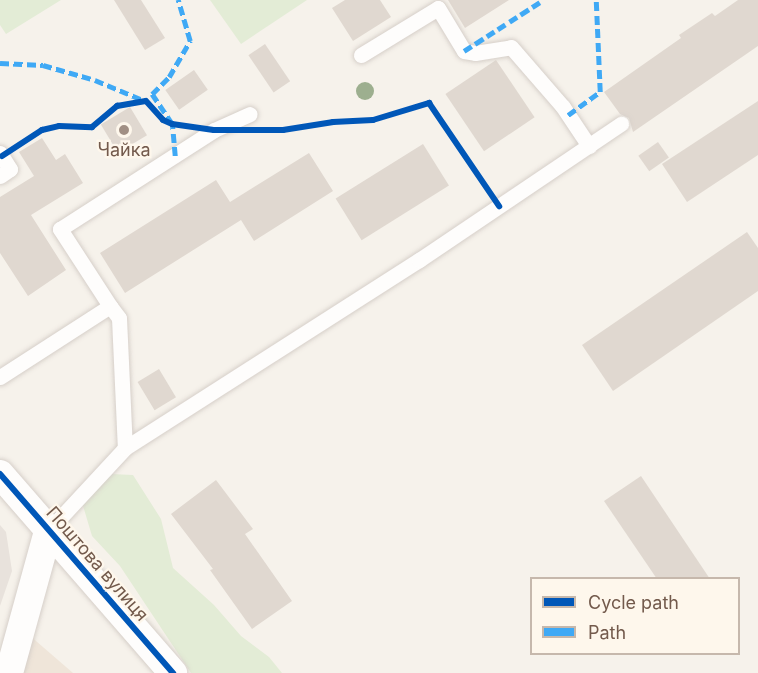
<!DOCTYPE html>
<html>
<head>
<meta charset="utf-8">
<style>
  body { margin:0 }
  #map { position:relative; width:758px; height:673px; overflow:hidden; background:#f6f2eb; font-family:Inter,sans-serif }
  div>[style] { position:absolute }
  .residential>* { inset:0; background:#efe5d9 }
  .industrial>* { inset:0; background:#e8e2dc }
  .green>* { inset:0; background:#e3ecd6 }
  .building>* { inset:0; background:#e0d8d0; transform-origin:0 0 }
  .roads { filter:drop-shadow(0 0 2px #d6cfc9) drop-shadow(0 0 2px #d6cfc9) }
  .service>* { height:15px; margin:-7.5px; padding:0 7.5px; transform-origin:7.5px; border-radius:7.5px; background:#fefdfc }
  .minor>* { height:28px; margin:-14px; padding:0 14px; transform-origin:14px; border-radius:14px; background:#fefdfc }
  .quiet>* { height:4.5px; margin-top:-2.25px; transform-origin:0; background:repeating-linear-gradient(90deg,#3fa9f5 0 9px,transparent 0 13.5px) }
  .cycleway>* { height:6px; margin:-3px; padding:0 3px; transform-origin:3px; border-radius:3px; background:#0057b8 }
  .trees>* { width:18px; height:18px; margin:-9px; border-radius:50%; background:#9daf8f }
  .dots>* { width:16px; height:16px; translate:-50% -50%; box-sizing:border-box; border:3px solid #fef7ec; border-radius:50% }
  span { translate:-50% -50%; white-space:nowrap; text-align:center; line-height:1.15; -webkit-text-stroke:4.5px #fef7ec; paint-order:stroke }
  .poi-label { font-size:18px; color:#735a4c }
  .street-label { font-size:18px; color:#735a4c }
  .legend { position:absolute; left:530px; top:577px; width:210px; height:78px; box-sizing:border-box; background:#fef7ec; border:2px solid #c6b8ac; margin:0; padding:8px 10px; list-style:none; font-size:18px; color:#735a4c }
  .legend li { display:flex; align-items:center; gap:12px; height:30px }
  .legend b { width:30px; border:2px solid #c6b8ac }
</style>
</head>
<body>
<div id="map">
  <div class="residential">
    <div style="clip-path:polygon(21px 628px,73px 673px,9px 673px)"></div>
  </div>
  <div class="industrial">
    <div style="clip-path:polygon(0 525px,6px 532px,12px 571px,0 606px)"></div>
  </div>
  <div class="green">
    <div style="clip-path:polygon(0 0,61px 0,6px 34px,0 25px)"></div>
    <div style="clip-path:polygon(210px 0,307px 0,241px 44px)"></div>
    <div style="clip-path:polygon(111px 474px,133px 475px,161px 519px,173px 568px,214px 605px,241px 636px,269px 657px,282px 673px,191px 673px,120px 566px,92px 536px,81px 499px)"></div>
  </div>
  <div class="building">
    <div style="clip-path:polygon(114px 0,141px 0,165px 38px,145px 50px)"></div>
    <div style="clip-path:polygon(345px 0,380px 0,391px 17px,353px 41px,332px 8px)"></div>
    <div style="clip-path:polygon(448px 0,509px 0,465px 28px)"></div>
    <div style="clip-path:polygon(738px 0,758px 0,758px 46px,633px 132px,629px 118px,620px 114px,604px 92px,681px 38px,679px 35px,712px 13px,715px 16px)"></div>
    <div style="left:265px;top:44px;width:45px;height:20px;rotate:56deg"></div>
    <div style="left:496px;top:60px;width:69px;height:61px;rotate:56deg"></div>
    <div style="left:194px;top:70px;width:24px;height:35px;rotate:55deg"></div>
    <div style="clip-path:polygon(758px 101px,758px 155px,687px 202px,662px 164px)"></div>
    <div style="left:130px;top:107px;width:33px;height:34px;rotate:59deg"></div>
    <div style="clip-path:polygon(42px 138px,56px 160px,65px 154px,83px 183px,31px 215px,66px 270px,28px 296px,0 253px,0 197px,34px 176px,19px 152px)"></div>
    <div style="left:658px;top:142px;width:19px;height:24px;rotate:55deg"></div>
    <div style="left:423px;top:144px;width:49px;height:103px;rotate:58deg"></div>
    <div style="clip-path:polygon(309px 153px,333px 191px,254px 241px,241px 220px,125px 293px,100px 253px,216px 180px,230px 202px)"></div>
    <div style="clip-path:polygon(747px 232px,758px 248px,758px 291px,613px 391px,582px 345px)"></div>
    <div style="left:159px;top:369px;width:33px;height:25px;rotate:59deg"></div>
    <div style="clip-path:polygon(641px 476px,710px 579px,657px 579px,604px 501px)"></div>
    <div style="clip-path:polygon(216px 480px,253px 529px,245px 534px,292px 601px,252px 629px,210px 570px,213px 569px,171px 514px)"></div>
  </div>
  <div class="roads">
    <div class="service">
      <div style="left:361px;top:55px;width:90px;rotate:-31.4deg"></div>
      <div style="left:438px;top:8px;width:50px;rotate:58.8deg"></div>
      <div style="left:464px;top:51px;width:11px;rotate:10deg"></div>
      <div style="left:475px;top:53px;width:36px;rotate:-9deg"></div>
      <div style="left:511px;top:47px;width:79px;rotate:49.1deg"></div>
      <div style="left:563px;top:107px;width:47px;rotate:56.3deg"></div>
      <div style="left:0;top:153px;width:19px;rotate:58deg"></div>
      <div style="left:10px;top:169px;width:12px;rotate:145deg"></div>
      <div style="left:110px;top:306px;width:15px;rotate:53deg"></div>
      <div style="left:119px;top:318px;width:130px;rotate:87.4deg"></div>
      <div style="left:0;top:377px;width:131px;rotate:-32.8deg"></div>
      <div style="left:110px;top:306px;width:92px;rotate:-123deg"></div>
      <div style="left:60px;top:229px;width:183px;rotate:-32.7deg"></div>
      <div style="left:214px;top:130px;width:39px;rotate:-24deg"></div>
      <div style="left:48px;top:531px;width:113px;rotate:-47.1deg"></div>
      <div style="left:125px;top:448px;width:349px;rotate:-32.6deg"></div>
      <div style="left:419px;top:260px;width:244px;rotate:-34deg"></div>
    </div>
    <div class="minor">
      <div style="left:0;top:474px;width:264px;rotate:49deg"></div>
      <div style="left:9px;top:673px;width:147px;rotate:-74.6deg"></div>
    </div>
  </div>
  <div class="quiet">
    <div style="left:464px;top:51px;width:94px;rotate:-32.8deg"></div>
    <div style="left:0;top:63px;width:43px;rotate:2.7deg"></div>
    <div style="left:43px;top:65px;width:54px;rotate:16.1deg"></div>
    <div style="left:95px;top:80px;width:52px;rotate:22.6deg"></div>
    <div style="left:568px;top:115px;width:39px;rotate:-36deg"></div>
    <div style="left:600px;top:92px;width:92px;rotate:-92.5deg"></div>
    <div style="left:175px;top:156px;width:32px;rotate:-95deg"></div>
    <div style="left:172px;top:124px;width:36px;rotate:-124deg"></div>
    <div style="left:152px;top:94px;width:24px;rotate:-45deg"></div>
    <div style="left:169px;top:77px;width:42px;rotate:-59.7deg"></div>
    <div style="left:190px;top:41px;width:43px;rotate:-106.3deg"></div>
  </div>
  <div class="cycleway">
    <div style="left:2px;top:156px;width:48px;rotate:-33deg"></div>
    <div style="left:42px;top:130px;width:17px;rotate:-13deg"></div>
    <div style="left:59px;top:126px;width:33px;rotate:2deg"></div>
    <div style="left:92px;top:127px;width:33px;rotate:-40deg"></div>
    <div style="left:117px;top:106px;width:29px;rotate:-10deg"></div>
    <div style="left:146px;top:101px;width:25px;rotate:48deg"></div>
    <div style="left:163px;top:120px;width:10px;rotate:24deg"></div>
    <div style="left:172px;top:124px;width:42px;rotate:8.1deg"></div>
    <div style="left:214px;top:130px;width:69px"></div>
    <div style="left:283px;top:130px;width:51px;rotate:-9.1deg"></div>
    <div style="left:333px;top:122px;width:40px;rotate:-2.9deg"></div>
    <div style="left:373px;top:120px;width:59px;rotate:-16.9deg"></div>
    <div style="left:429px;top:103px;width:125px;rotate:55.8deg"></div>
    <div style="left:0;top:474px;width:264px;rotate:49deg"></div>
  </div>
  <div class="trees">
    <div style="left:365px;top:91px"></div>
  </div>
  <div class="dots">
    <div style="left:124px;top:130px;background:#a18f84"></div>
  </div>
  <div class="poi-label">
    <span style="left:124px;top:150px">Чайка</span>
  </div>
  <div class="street-label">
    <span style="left:97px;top:564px;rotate:49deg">Поштова вулиця</span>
  </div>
  <ul class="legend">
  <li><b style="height:8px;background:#0057b8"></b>Cycle path</li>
  <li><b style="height:8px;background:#3fa9f5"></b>Path</li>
  </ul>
</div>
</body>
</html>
